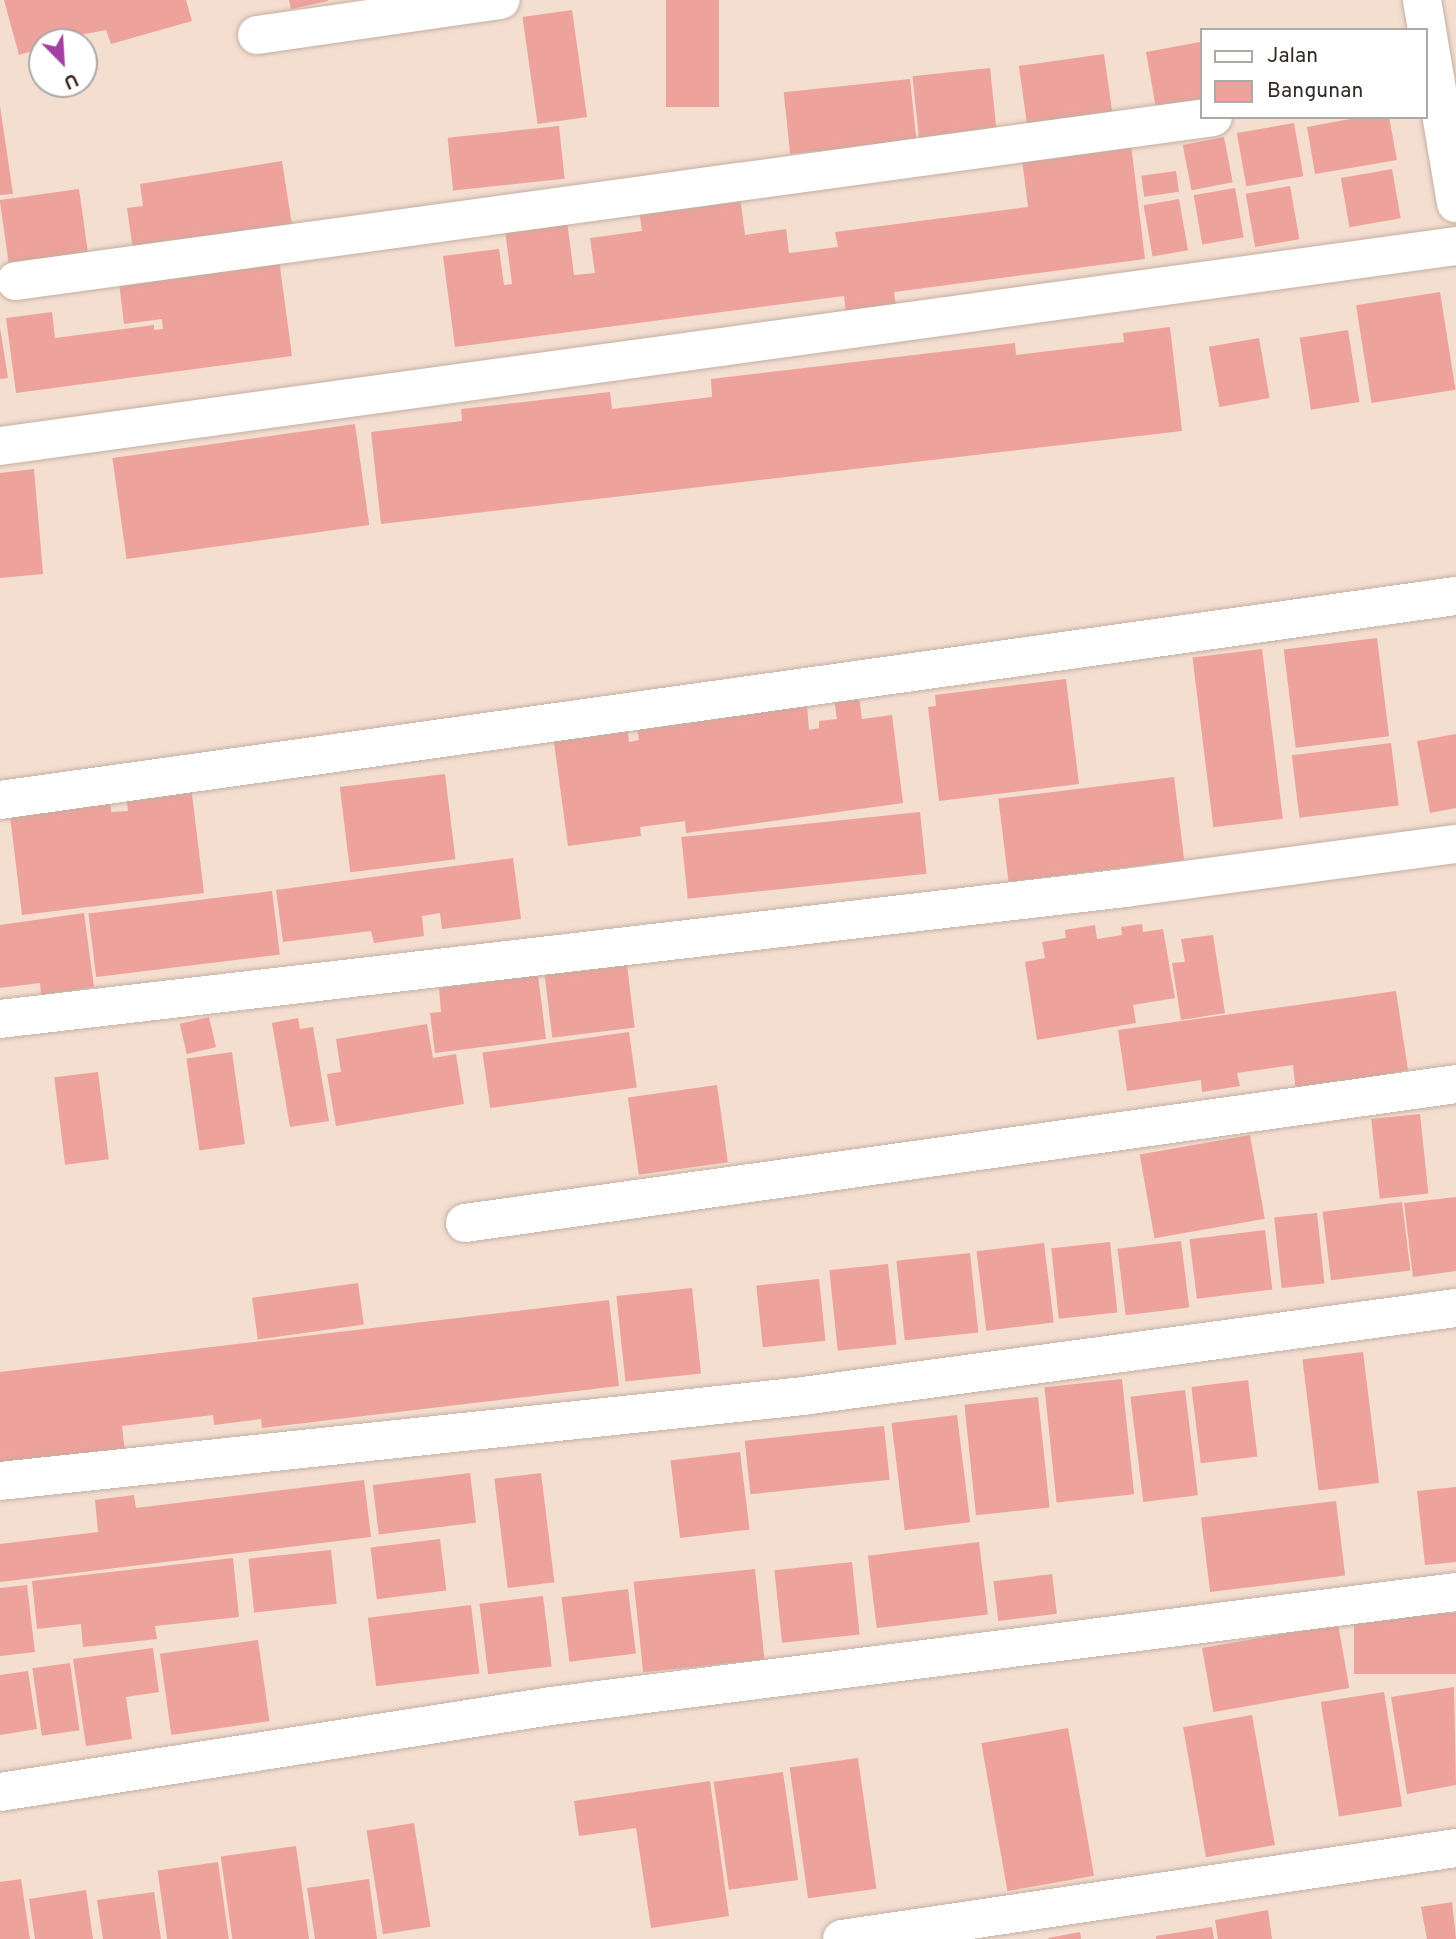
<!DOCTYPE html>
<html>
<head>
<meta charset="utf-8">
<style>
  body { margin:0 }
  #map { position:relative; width:1456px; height:1939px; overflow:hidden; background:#f4ded0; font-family:Overpass,sans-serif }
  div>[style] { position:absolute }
  .building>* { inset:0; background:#eda29b; transform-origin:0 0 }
  .roads { filter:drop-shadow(0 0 2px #c4afa2) drop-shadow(0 0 2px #c4afa2) }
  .minor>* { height:38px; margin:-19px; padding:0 19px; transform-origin:19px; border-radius:19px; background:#fff }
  span { translate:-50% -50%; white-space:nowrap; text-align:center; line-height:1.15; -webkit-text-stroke:5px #fff; paint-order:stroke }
  .legend { position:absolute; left:1200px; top:28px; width:228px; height:91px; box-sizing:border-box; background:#fff; border:2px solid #ada9a7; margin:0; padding:9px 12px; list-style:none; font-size:21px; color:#312924 }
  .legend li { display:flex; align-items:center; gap:14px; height:35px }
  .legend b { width:35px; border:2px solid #ada9a7 }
  .north { position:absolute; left:28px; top:28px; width:70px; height:70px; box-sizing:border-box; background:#fff; border:2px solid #ada9a7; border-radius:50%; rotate:156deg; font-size:19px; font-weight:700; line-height:28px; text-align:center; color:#312924 }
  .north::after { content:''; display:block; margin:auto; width:24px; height:32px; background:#a63fa3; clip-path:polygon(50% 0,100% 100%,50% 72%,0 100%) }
</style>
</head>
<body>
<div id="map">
  <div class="building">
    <div style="clip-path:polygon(4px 0,186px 0,192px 21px,111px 44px,106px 30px,42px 42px,42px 48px,19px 55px)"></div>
    <div style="clip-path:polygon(289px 0,328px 0,328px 1px,291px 9px)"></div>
    <div style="left:666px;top:0;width:53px;height:107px"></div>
    <div style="left:572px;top:10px;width:108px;height:50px;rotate:82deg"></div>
    <div style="clip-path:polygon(1200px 42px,1202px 100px,1156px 108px,1146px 52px)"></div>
    <div style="left:1104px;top:54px;width:68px;height:86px;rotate:82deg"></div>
    <div style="left:990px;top:68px;width:63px;height:78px;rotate:84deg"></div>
    <div style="left:910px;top:79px;width:62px;height:127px;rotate:84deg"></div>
    <div style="clip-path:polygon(0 106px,13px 194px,0 195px)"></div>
    <div style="clip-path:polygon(1361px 117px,1389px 117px,1397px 160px,1315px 174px,1307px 127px)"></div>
    <div style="left:1294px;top:123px;width:54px;height:58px;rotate:80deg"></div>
    <div style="left:559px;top:126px;width:53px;height:112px;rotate:84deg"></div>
    <div style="clip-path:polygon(1130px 137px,1145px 259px,894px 292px,896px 306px,846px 312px,844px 296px,455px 347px,443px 256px,499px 249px,504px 285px,512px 284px,504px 222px,566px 213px,574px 275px,595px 273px,590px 238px,642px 231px,638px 203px,739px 189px,745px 235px,786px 229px,789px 253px,838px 247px,835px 232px,1028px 207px,1021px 151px)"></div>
    <div style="left:1224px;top:137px;width:46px;height:42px;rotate:79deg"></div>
    <div style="clip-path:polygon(282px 161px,293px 232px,134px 257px,127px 208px,143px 206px,140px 184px)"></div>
    <div style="left:1392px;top:169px;width:50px;height:52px;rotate:80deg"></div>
    <div style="left:1176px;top:171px;width:21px;height:35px;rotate:82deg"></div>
    <div style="left:1290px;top:186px;width:54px;height:45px;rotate:80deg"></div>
    <div style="left:1235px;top:188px;width:50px;height:42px;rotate:80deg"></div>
    <div style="left:79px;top:189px;width:75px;height:80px;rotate:82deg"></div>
    <div style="left:1179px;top:199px;width:52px;height:36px;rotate:80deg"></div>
    <div style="clip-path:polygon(278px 252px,292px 356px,16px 393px,6px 318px,52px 312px,55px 338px,154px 325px,154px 330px,163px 329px,162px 319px,124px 324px,118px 274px)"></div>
    <div style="left:1440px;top:292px;width:99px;height:85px;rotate:81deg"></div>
    <div style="clip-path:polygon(1170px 327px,1182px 431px,381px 524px,371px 432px,462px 421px,461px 409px,610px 392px,612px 409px,712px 397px,711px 379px,1015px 343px,1016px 355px,1124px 342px,1123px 333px)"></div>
    <div style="clip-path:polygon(0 328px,8px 378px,0 379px)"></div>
    <div style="left:1348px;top:330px;width:73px;height:49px;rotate:81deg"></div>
    <div style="left:1259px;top:338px;width:61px;height:51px;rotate:80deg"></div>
    <div style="left:355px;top:424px;width:102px;height:245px;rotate:82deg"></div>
    <div style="clip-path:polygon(34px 469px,43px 574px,0 578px,0 473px)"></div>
    <div style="left:1377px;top:638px;width:99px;height:94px;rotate:83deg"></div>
    <div style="left:1262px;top:649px;width:171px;height:70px;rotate:83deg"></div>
    <div style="clip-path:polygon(1066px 679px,1079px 784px,939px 801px,928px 707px,936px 706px,935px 695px)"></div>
    <div style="clip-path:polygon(859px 696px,862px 719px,892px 715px,903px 803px,686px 833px,685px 821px,640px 827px,641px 836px,568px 846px,553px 735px,627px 725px,629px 742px,639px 740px,637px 728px,807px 705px,809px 730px,819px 728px,819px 721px,837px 719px,834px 699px)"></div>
    <div style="clip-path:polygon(1456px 734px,1456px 808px,1430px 813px,1417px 741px)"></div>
    <div style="left:1391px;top:743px;width:63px;height:100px;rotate:83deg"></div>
    <div style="left:445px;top:774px;width:86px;height:106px;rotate:83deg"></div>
    <div style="left:1174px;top:777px;width:84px;height:177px;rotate:83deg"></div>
    <div style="clip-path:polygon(191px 786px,204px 893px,22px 915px,9px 807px,110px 795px,111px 812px,128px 811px,126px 794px)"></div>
    <div style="left:920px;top:812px;width:62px;height:240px;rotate:84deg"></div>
    <div style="clip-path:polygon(513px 858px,521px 919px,442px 929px,440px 913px,422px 916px,424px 936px,374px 943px,371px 931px,283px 942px,276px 890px)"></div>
    <div style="left:272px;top:891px;width:64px;height:185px;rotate:83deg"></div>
    <div style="clip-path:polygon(84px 913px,94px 987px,41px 995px,40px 983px,0 988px,0 925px)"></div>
    <div style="clip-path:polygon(1142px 924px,1143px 932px,1163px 929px,1175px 998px,1133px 1005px,1136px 1023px,1037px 1040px,1025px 962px,1045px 958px,1042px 942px,1066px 938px,1065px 930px,1095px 925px,1097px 939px,1122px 935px,1121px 927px)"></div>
    <div style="clip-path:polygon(1213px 935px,1225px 1013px,1181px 1020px,1172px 963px,1185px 962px,1181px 939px)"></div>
    <div style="left:627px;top:965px;width:63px;height:83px;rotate:83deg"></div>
    <div style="clip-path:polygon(538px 975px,546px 1039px,435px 1053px,430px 1013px,441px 1012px,439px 988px)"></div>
    <div style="clip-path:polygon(1396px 991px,1408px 1070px,1296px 1093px,1293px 1065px,1237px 1073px,1240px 1086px,1202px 1092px,1201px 1080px,1127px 1091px,1118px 1030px)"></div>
    <div style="left:209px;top:1017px;width:31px;height:30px;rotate:77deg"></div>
    <div style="clip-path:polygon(298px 1018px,300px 1029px,313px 1027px,329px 1121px,290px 1127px,272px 1023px)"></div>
    <div style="clip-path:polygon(427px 1024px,433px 1058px,456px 1054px,464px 1104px,336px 1126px,327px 1074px,341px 1072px,336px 1039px)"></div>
    <div style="left:629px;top:1032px;width:56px;height:148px;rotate:82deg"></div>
    <div style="left:232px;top:1052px;width:93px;height:46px;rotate:82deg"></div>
    <div style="left:98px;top:1072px;width:88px;height:44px;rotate:83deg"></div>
    <div style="left:717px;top:1085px;width:78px;height:90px;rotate:82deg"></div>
    <div style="left:1420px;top:1114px;width:80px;height:49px;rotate:84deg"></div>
    <div style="left:1250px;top:1135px;width:85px;height:112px;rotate:80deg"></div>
    <div style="clip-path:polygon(1456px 1197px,1456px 1271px,1413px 1277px,1404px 1203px)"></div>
    <div style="left:1402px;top:1202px;width:69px;height:80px;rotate:83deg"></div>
    <div style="left:1317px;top:1213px;width:71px;height:43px;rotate:84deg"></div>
    <div style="left:1265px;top:1230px;width:60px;height:76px;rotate:83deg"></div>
    <div style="left:1181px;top:1241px;width:67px;height:64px;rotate:83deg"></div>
    <div style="left:1110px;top:1242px;width:71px;height:59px;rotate:84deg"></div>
    <div style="left:1044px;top:1243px;width:80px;height:68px;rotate:83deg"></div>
    <div style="left:970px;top:1253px;width:80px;height:74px;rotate:84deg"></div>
    <div style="left:888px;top:1264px;width:81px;height:59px;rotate:84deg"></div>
    <div style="left:819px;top:1279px;width:62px;height:63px;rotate:84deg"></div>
    <div style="left:358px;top:1283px;width:42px;height:107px;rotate:82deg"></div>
    <div style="left:692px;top:1288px;width:86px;height:76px;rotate:84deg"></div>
    <div style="clip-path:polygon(609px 1300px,619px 1386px,262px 1428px,261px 1419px,214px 1425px,213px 1415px,122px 1426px,125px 1452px,0 1466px,0 1372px)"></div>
    <div style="left:1363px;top:1352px;width:132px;height:61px;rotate:83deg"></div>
    <div style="left:1122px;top:1379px;width:116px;height:78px;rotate:84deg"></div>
    <div style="left:1248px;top:1380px;width:77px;height:57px;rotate:83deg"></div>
    <div style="left:1185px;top:1390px;width:106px;height:55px;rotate:83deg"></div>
    <div style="left:1038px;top:1397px;width:111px;height:74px;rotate:84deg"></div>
    <div style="left:957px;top:1415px;width:108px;height:66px;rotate:83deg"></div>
    <div style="left:884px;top:1426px;width:54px;height:140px;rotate:84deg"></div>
    <div style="left:740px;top:1452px;width:78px;height:70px;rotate:83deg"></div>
    <div style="left:470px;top:1473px;width:50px;height:98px;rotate:83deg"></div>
    <div style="left:541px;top:1473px;width:110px;height:47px;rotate:83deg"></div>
    <div style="clip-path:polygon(364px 1480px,371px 1537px,0 1582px,0 1544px,98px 1532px,95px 1500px,134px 1495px,136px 1508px)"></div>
    <div style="clip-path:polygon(1456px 1487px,1456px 1562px,1425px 1565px,1417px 1491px)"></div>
    <div style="left:1336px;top:1501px;width:75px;height:136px;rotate:83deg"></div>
    <div style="left:440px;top:1539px;width:52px;height:70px;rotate:83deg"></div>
    <div style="left:979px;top:1542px;width:73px;height:112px;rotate:83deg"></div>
    <div style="left:331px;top:1550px;width:54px;height:83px;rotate:84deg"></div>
    <div style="clip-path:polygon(233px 1558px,239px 1617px,155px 1626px,157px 1639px,83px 1647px,81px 1624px,37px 1629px,32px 1581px)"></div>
    <div style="left:852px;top:1562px;width:73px;height:78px;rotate:84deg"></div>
    <div style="left:755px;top:1569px;width:91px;height:122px;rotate:84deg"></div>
    <div style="left:1052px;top:1574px;width:40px;height:59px;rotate:83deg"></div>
    <div style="clip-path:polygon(27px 1585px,35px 1652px,0 1656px,0 1588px)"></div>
    <div style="left:628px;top:1589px;width:65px;height:67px;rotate:83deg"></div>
    <div style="left:543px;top:1596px;width:71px;height:64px;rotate:83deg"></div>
    <div style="left:471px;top:1605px;width:69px;height:104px;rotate:83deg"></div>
    <div style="left:1456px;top:1613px;width:61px;height:102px;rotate:90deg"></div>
    <div style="left:1338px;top:1624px;width:65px;height:138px;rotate:80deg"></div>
    <div style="left:258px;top:1640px;width:82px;height:99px;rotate:82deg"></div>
    <div style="clip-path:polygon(153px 1648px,159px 1692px,126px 1697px,132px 1739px,86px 1746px,73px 1659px)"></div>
    <div style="left:70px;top:1663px;width:68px;height:38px;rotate:82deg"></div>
    <div style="clip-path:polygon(28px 1671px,37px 1729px,0 1735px,0 1675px)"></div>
    <div style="clip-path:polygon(1454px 1687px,1456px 1785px,1407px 1794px,1391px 1697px)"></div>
    <div style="left:1384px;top:1692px;width:116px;height:64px;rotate:81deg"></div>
    <div style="left:1252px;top:1715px;width:132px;height:70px;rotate:80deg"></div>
    <div style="left:1068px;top:1728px;width:150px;height:88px;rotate:80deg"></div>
    <div style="left:858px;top:1758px;width:132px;height:69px;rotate:82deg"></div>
    <div style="left:783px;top:1772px;width:109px;height:70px;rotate:82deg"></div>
    <div style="clip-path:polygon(710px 1781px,729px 1916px,651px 1928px,636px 1828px,579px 1836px,574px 1801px)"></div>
    <div style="left:414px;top:1823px;width:105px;height:48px;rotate:81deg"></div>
    <div style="left:296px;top:1846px;width:94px;height:76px;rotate:82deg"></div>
    <div style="left:218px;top:1862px;width:78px;height:61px;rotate:82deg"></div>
    <div style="clip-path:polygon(21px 1879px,30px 1939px,0 1939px,0 1882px)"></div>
    <div style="clip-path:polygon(369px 1879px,377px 1939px,315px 1939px,307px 1888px)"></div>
    <div style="clip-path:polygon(86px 1890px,93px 1939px,35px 1939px,29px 1899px)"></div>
    <div style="clip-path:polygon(154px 1892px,161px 1939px,103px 1939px,97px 1900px)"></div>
    <div style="clip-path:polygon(1452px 1902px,1456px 1939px,1427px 1939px,1421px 1907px)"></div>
    <div style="clip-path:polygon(1268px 1910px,1272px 1939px,1218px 1939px,1215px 1920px)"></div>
    <div style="clip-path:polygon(1212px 1927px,1214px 1939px,1156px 1939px,1156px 1936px)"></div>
    <div style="clip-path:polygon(1080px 1932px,1081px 1939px,1049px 1939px,1048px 1938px)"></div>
  </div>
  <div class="roads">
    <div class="minor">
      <div style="left:1422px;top:0;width:206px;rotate:80.5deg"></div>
      <div style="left:257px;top:35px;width:246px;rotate:-8.2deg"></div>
      <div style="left:16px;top:281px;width:1208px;rotate:-7.8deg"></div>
      <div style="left:0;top:446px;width:1470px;rotate:-7.82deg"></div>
      <div style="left:0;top:800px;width:1470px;rotate:-7.98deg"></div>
      <div style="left:0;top:1019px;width:1133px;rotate:-6.64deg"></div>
      <div style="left:1125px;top:888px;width:334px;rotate:-7.6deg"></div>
      <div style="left:465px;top:1223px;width:1001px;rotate:-7.98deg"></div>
      <div style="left:0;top:1481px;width:807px;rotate:-6.04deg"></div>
      <div style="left:803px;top:1396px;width:659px;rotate:-7.68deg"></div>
      <div style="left:0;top:1792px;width:558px;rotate:-8.87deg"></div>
      <div style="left:551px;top:1706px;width:912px;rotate:-7.18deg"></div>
      <div style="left:842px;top:1939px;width:621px;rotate:-8.43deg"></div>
    </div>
  </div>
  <ul class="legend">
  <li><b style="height:9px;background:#fff"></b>Jalan</li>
  <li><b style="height:19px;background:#eda29b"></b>Bangunan</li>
  </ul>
  <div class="north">U</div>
</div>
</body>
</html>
